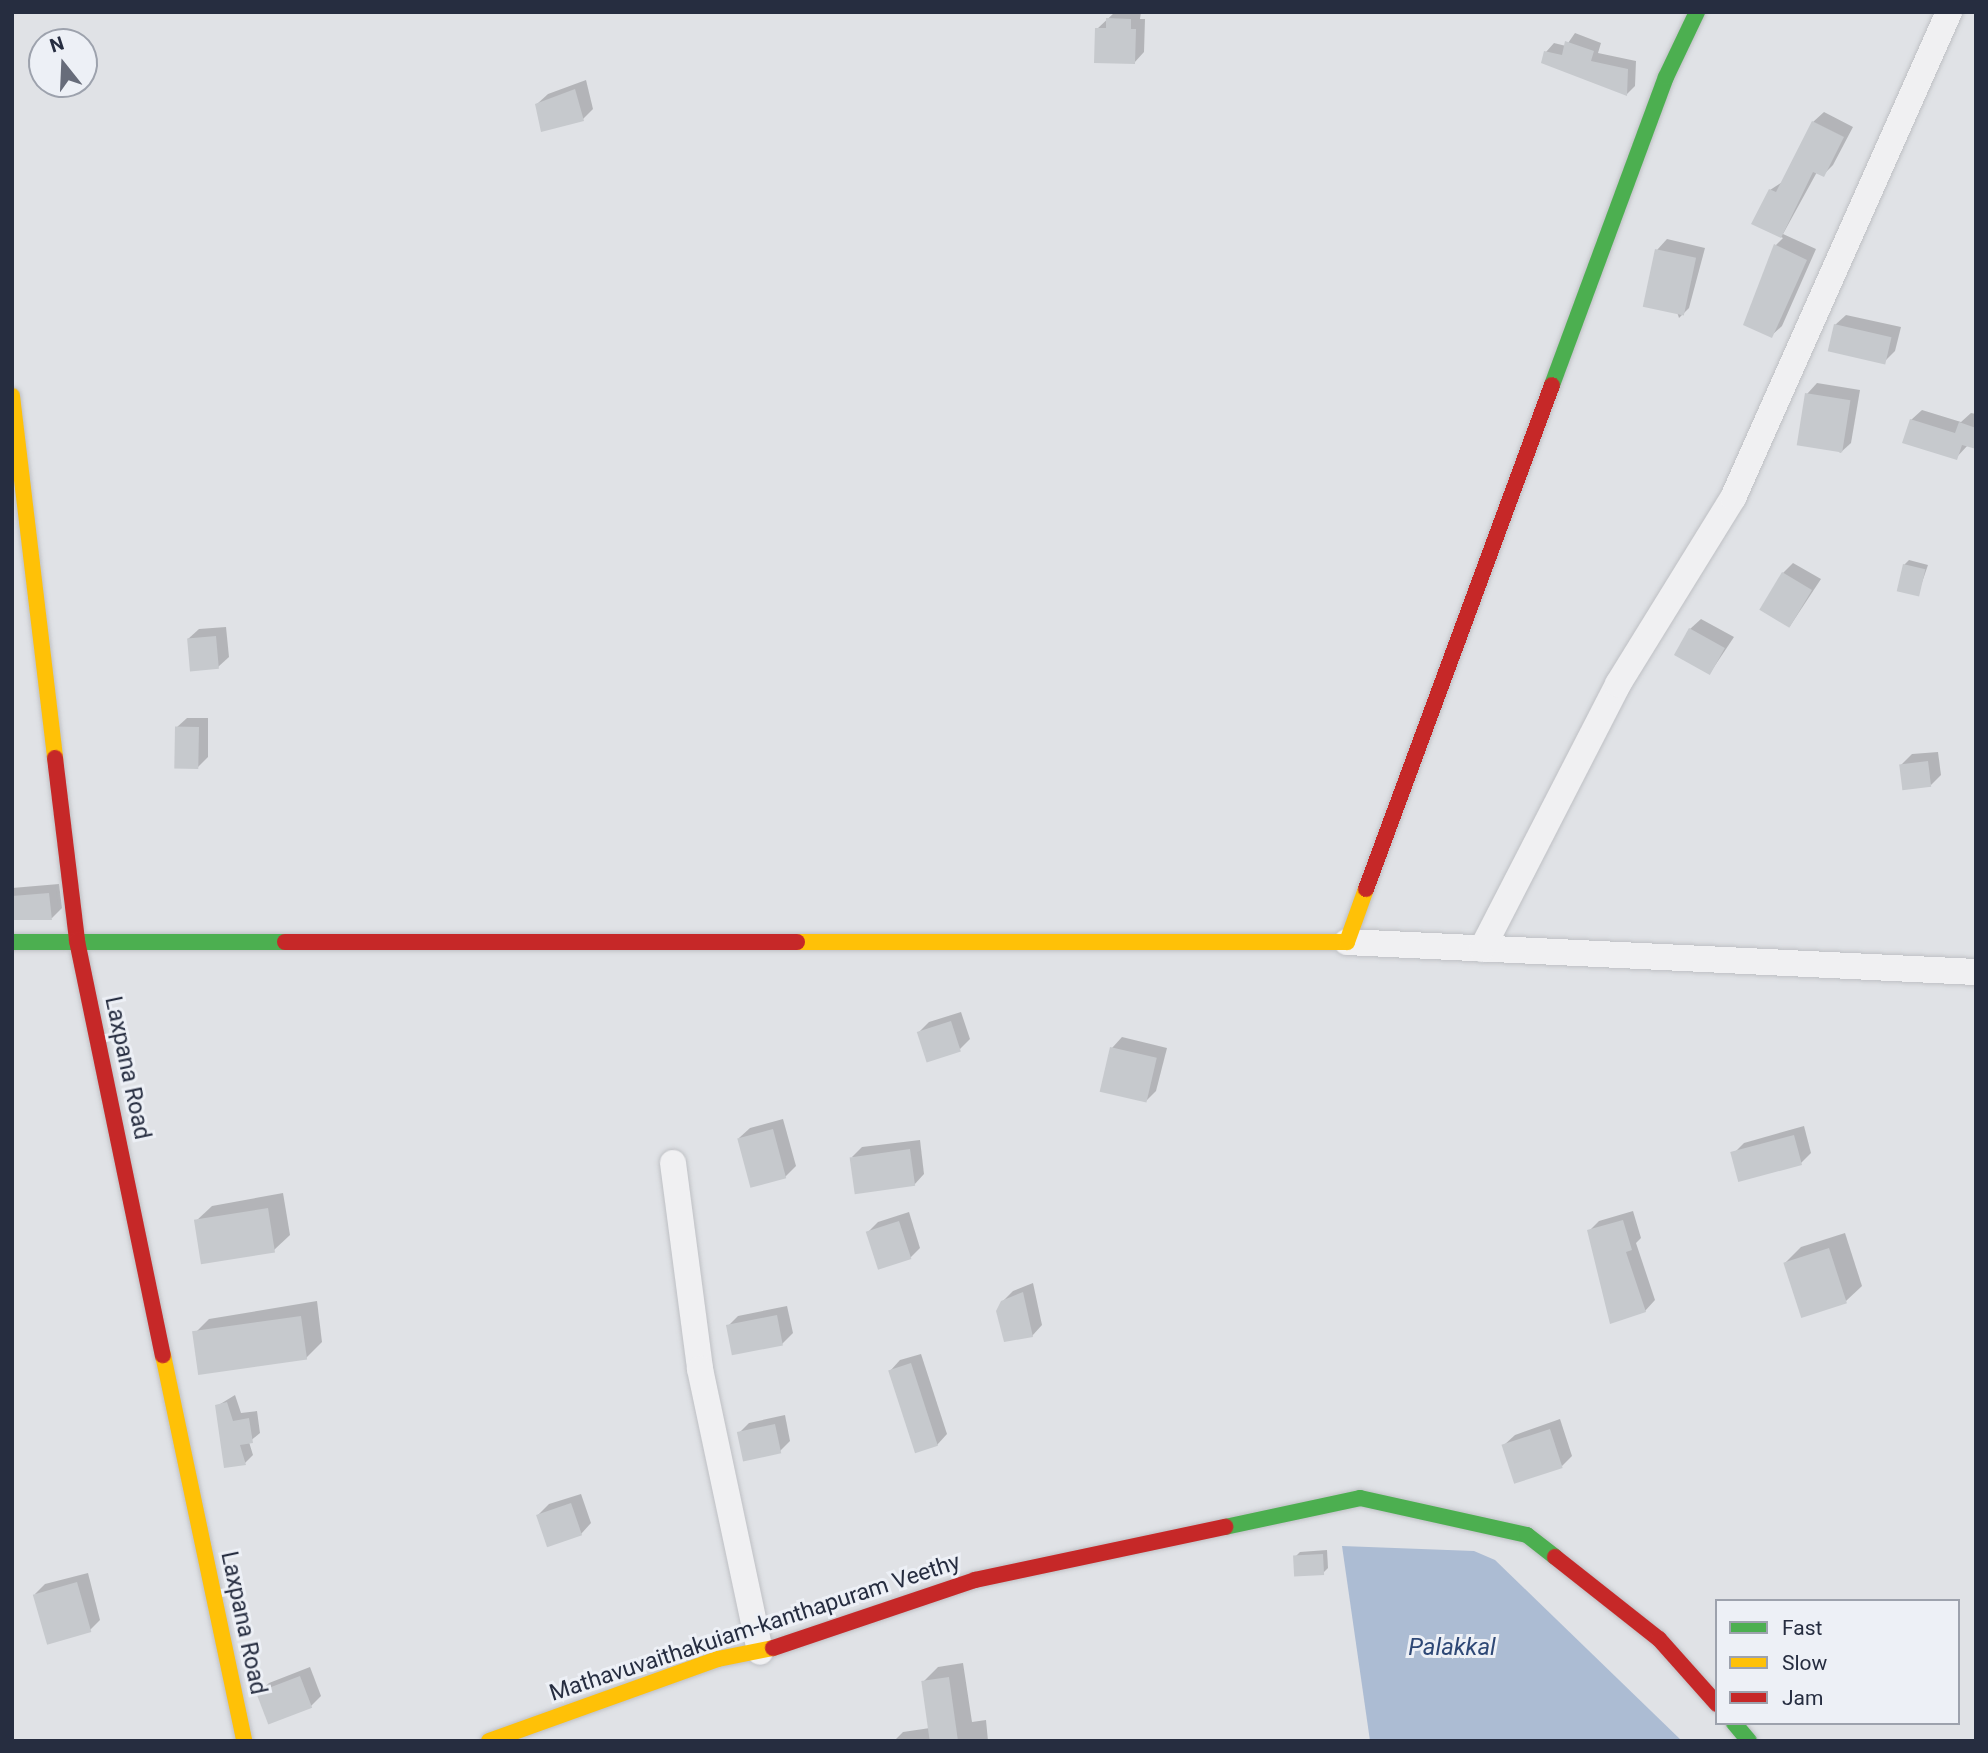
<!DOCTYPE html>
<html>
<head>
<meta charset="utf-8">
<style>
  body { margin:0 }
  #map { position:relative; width:1988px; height:1753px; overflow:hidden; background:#e0e2e6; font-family:Roboto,sans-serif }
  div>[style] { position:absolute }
  .water>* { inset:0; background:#acbcd3 }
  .shadow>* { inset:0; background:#0003 }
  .building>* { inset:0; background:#c6c9cd; transform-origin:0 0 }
  .roads { filter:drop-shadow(0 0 2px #bec0c4) drop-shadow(0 0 2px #bec0c4) }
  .street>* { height:26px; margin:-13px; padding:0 13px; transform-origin:13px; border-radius:13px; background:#f0f0f2 }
  .fast>* { height:16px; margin:-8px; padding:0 8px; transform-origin:8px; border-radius:8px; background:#4caf50 }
  .slow>* { height:16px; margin:-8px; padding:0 8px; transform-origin:8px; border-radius:8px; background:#ffc107 }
  .jam>* { height:16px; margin:-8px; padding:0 8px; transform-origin:8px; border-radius:8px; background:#c62828 }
  span { translate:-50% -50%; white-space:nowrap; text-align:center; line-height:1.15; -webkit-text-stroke:6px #edf0f6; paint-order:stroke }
  .street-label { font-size:23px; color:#262d40 }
  .water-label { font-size:24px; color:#2e4876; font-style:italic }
  .frame { position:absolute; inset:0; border:14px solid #262d40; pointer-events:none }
  .legend { position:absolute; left:1715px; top:1599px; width:245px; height:126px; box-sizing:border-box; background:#edf0f6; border:2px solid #9da2ad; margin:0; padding:9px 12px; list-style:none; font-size:21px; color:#262d40 }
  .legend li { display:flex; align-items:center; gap:14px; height:35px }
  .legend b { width:35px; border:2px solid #9da2ad }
  .north { position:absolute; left:28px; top:28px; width:70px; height:70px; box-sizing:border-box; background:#edf0f6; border:2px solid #9da2ad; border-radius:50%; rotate:342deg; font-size:19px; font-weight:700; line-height:28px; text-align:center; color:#262d40 }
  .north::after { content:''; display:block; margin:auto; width:24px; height:32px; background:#676c7a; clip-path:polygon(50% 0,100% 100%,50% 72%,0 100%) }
</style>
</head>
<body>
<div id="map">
  <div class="water">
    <div style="clip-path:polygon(1342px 1546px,1474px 1551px,1495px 1560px,1682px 1741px,1370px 1741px)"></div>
  </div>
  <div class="shadow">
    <div style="clip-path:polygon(1115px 12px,1141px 12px,1140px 19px,1145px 19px,1144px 52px,1134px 63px,1097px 29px)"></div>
    <div style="clip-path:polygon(1575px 33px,1601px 43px,1598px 53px,1636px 61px,1635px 86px,1627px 94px,1546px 52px,1554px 43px,1566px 46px)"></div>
    <div style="clip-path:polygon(586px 80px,593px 109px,583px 119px,537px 104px,548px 94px)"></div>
    <div style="clip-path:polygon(1824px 112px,1853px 127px,1833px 165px,1823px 175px,1817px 172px,1783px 234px,1816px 249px,1782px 326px,1771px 336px,1776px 245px,1783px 238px,1753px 223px,1770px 190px,1784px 181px,1813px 122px)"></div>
    <div style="clip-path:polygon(1667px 239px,1705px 248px,1689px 308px,1679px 318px,1657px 250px)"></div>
    <div style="clip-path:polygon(1846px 315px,1901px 327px,1895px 351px,1885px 361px,1835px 325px)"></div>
    <div style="clip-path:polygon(1817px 383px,1860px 390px,1851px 443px,1840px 453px,1807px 394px)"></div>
    <div style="clip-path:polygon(1922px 410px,1961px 422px,1971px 413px,1976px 414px,1976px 444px,1968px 445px,1956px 458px,1911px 420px)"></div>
    <div style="clip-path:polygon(1909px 560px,1928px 565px,1918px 594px,1904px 565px)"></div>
    <div style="clip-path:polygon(1793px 563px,1821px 579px,1790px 626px,1783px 573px)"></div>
    <div style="clip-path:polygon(1701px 619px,1734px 637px,1710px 673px,1690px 629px)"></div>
    <div style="clip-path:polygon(226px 627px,229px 657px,218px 667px,188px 639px,199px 629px)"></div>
    <div style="clip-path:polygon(187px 718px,208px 718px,208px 757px,198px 767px,176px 728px)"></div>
    <div style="clip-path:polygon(1938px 752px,1941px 775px,1931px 785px,1901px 765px,1912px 754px)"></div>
    <div style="clip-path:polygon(59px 884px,62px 908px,52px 918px,12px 918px,12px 888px)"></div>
    <div style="clip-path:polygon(961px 1012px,970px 1039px,960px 1049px,919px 1032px,929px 1022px)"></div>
    <div style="clip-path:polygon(1122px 1037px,1167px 1048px,1156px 1091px,1146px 1101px,1112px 1048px)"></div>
    <div style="clip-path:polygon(783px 1119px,796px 1166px,785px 1177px,739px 1138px,750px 1128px)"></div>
    <div style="clip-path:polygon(1804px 1126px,1811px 1153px,1801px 1163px,1733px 1154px,1744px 1143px)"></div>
    <div style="clip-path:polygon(920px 1140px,924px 1174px,914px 1185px,852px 1157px,862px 1147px)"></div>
    <div style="clip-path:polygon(283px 1193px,290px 1235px,274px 1250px,196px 1221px,212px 1206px)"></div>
    <div style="clip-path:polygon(1633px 1211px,1641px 1238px,1636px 1243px,1655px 1300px,1645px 1311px,1589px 1231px,1599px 1221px)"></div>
    <div style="clip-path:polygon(909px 1212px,920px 1248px,910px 1258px,868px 1232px,878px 1222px)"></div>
    <div style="clip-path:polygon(1845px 1233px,1862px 1286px,1846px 1301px,1785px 1263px,1801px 1247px)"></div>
    <div style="clip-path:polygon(1033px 1283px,1042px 1325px,1032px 1336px,1002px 1302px,1013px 1291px)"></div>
    <div style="clip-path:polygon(317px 1301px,322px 1342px,306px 1358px,193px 1335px,209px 1319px)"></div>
    <div style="clip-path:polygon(787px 1306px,793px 1333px,782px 1344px,728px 1326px,738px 1316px)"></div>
    <div style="clip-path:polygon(921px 1354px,947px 1434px,937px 1445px,890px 1371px,900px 1360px)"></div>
    <div style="clip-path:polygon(235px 1395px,241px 1413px,257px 1411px,260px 1433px,249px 1442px,253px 1455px,245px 1463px,217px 1406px)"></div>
    <div style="clip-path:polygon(785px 1415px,790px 1441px,780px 1451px,739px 1433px,749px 1423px)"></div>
    <div style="clip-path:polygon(1560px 1419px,1572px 1456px,1562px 1466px,1504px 1445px,1515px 1435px)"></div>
    <div style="clip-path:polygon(581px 1494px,591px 1523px,581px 1534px,538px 1515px,549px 1504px)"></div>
    <div style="clip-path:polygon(1327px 1550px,1328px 1568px,1323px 1573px,1295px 1557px,1300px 1552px)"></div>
    <div style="clip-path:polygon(88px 1573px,100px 1620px,90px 1630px,35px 1594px,45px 1584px)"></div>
    <div style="clip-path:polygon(963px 1663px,972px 1722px,986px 1720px,988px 1741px,894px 1741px,903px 1732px,930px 1728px,923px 1682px,938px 1667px)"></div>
    <div style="clip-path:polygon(310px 1667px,321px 1696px,311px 1706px,258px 1693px,269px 1683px)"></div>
  </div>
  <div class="building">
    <div style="clip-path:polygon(1106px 18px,1131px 19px,1131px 29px,1136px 29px,1135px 64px,1094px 63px,1095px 28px,1106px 28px)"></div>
    <div style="clip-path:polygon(1565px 41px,1594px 51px,1591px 61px,1628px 69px,1627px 96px,1541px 63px,1544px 51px,1562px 55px)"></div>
    <div style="clip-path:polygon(575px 89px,584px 121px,541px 132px,535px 104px)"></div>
    <div style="clip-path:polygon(1812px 121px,1844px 137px,1824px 177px,1813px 172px,1781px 238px,1751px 224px,1769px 189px,1776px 192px)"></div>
    <div style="clip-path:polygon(1774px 244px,1807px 260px,1772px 338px,1743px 325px)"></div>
    <div style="left:1655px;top:249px;width:42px;height:59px;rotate:12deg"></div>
    <div style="left:1834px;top:324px;width:59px;height:28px;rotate:13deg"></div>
    <div style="left:1805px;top:393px;width:46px;height:53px;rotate:9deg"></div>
    <div style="clip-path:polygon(1910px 419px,1955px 433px,1959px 422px,1976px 428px,1976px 449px,1962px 445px,1957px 460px,1902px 443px)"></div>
    <div style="left:1903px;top:564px;width:23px;height:28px;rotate:13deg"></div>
    <div style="left:1782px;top:572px;width:35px;height:44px;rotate:31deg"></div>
    <div style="left:1689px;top:628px;width:41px;height:31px;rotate:29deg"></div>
    <div style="left:216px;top:636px;width:33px;height:29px;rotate:85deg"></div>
    <div style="left:199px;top:727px;width:42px;height:24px;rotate:91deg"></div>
    <div style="left:1928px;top:761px;width:26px;height:29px;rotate:83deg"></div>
    <div style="clip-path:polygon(49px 893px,52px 920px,12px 920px,12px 896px)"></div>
    <div style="left:951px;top:1021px;width:32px;height:36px;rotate:72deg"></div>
    <div style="left:1110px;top:1047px;width:48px;height:46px;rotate:13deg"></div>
    <div style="left:773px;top:1129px;width:51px;height:37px;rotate:75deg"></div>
    <div style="left:1794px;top:1135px;width:31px;height:66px;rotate:75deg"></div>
    <div style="left:910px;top:1149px;width:37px;height:61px;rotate:82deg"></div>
    <div style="left:268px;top:1208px;width:45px;height:75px;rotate:81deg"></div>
    <div style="clip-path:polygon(1623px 1220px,1632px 1250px,1626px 1252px,1646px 1312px,1610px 1324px,1587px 1230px)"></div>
    <div style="left:899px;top:1221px;width:40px;height:35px;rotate:72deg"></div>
    <div style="left:1829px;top:1248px;width:58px;height:48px;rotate:72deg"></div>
    <div style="clip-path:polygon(1023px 1292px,1033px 1337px,1004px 1342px,996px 1311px,1001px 1301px)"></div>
    <div style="left:777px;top:1315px;width:31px;height:52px;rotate:79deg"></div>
    <div style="left:301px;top:1316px;width:44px;height:110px;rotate:82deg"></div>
    <div style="left:911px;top:1363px;width:87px;height:24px;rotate:72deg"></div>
    <div style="clip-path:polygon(227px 1402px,233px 1421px,249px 1418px,253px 1443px,240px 1445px,246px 1465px,224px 1468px,215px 1405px)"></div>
    <div style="left:775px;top:1424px;width:30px;height:39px;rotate:78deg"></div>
    <div style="left:1550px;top:1429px;width:41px;height:51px;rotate:72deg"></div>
    <div style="left:571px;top:1503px;width:34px;height:37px;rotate:71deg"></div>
    <div style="left:1323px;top:1554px;width:21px;height:30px;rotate:87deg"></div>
    <div style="left:77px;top:1582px;width:52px;height:46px;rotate:74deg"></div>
    <div style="left:300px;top:1676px;width:34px;height:47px;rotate:69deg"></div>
    <div style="left:949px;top:1677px;width:65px;height:28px;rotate:82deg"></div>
  </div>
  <div class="roads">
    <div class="street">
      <div style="left:1347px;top:942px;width:630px;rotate:2.73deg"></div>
      <div style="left:1482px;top:949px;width:298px;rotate:-62.8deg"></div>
      <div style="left:1618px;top:684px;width:219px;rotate:-58.3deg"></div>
      <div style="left:1733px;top:498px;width:532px;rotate:-66.04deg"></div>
      <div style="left:673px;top:1163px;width:208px;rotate:82.5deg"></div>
      <div style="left:700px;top:1369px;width:289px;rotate:78deg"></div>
    </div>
    <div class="fast">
      <div style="left:1552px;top:385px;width:328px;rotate:-69.7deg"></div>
      <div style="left:1666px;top:77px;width:72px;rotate:-64.5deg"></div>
      <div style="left:12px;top:942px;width:273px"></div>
      <div style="left:1225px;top:1527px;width:138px;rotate:-12.1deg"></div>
      <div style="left:1360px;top:1498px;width:171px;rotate:12.5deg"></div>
      <div style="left:1527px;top:1535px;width:36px;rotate:38deg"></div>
      <div style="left:1734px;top:1723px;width:23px;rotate:50deg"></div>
    </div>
    <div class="slow">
      <div style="left:12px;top:396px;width:365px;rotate:83.2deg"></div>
      <div style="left:797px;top:942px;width:550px"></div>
      <div style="left:1347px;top:942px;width:56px;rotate:-70.3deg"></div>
      <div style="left:163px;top:1355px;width:394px;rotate:78.1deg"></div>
      <div style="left:489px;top:1741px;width:243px;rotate:-19.7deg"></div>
      <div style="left:718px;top:1659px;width:56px;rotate:-11.3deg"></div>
    </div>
    <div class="jam">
      <div style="left:55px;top:758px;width:184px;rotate:83.1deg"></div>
      <div style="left:77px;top:941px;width:423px;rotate:78.3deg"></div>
      <div style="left:1366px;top:889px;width:537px;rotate:-69.74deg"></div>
      <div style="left:285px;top:942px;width:512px"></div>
      <div style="left:1555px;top:1557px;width:132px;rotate:38.3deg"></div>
      <div style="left:1659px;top:1639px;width:87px;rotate:48.3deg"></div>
      <div style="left:773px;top:1648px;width:213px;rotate:-18.6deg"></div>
      <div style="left:975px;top:1580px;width:256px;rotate:-12deg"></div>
    </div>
  </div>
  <div class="street-label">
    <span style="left:127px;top:1068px;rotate:78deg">Laxpana Road</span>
    <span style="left:243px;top:1623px;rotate:78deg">Laxpana Road</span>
    <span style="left:755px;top:1628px;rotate:-18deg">Mathavuvaithakuiam-kanthapuram Veethy</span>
  </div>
  <div class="water-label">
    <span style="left:1452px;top:1648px">Palakkal</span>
  </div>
  <div class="frame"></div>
  <ul class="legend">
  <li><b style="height:9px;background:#4caf50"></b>Fast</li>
  <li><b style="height:9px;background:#ffc107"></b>Slow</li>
  <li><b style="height:9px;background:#c62828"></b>Jam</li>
  </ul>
  <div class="north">N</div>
</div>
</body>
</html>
